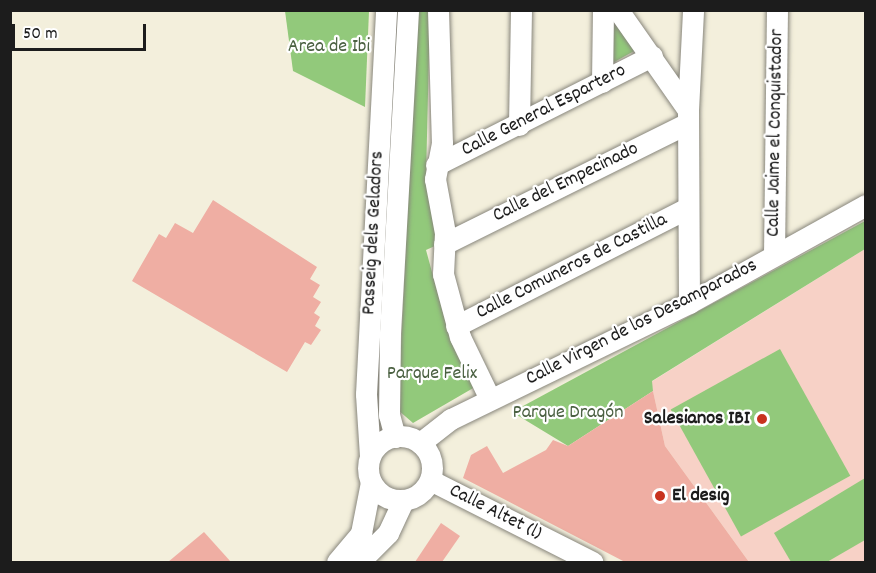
<!DOCTYPE html>
<html>
<head>
<meta charset="utf-8">
<style>
  body { margin:0 }
  #map { position:relative; width:876px; height:573px; overflow:hidden; background:#f3efdc; font-family:Dekko,sans-serif }
  div>[style] { position:absolute }
  .built>* { inset:0; background:#f7d1c6 }
  .green>* { inset:0; background:#92c97b; transform-origin:0 0 }
  .building>* { inset:0; background:#efaea3 }
  .roads { filter:drop-shadow(0 0 2px #88867c) drop-shadow(0 0 2px #88867c) }
  .minor>* { height:21px; margin:-10.5px; padding:0 10.5px; transform-origin:10.5px; border-radius:10.5px; background:#fff }
  .minor>.ring { margin:-10.5px; padding:0; box-sizing:content-box; background:none; border:21px solid #fff; border-radius:50% }
  .dots>* { width:16px; height:16px; translate:-50% -50%; box-sizing:border-box; border:3px solid #fff; border-radius:50% }
  span { translate:-50% -50%; white-space:nowrap; text-align:center; line-height:1.15; -webkit-text-stroke:4.5px #fff; paint-order:stroke }
  .park-label { font-size:20px; color:#4b6142 }
  .street-label { font-size:20px; color:#1c1c1c }
  .poi-label { font-size:20px; color:#1c1c1c; font-weight:700 }
  .right { translate:-100% -50%; text-align:right }
  .left { translate:0 -50%; text-align:left }
  .frame { position:absolute; inset:0; border:12px solid #1c1c1c; pointer-events:none }
  .scale { position:absolute; left:12px; top:24px; width:134px; height:27px; box-sizing:border-box; border:3px solid #1c1c1c; border-top:0; padding-left:8px; font-size:18px; line-height:21px; white-space:nowrap; color:#1c1c1c; -webkit-text-stroke:4px #fff; paint-order:stroke }
</style>
</head>
<body>
<div id="map">
  <div class="built">
    <div style="clip-path:polygon(865px 249px,865px 562px,749px 562px,665px 446px,651px 382px)"></div>
  </div>
  <div class="green">
    <div style="clip-path:polygon(285px 11px,369px 11px,365px 107px,293px 71px)"></div>
    <div style="clip-path:polygon(417px 11px,430px 11px,426px 177px,437px 245px,426px 250px,448px 331px,475px 387px,413px 423px,398px 410px)"></div>
    <div style="clip-path:polygon(608px 14px,636px 50px,609px 65px)"></div>
    <div style="clip-path:polygon(865px 221px,865px 249px,652px 381px,653px 391px,568px 446px,512px 412px)"></div>
    <div style="left:780px;top:349px;width:145px;height:125px;rotate:61deg"></div>
    <div style="clip-path:polygon(865px 478px,865px 540px,827px 562px,791px 562px,774px 533px)"></div>
  </div>
  <div class="building">
    <div style="clip-path:polygon(213px 200px,317px 267px,310px 279px,320px 285px,313px 297px,321px 302px,314px 313px,320px 317px,315px 326px,321px 330px,311px 345px,305px 342px,287px 372px,132px 281px,159px 234px,166px 238px,175px 223px,193px 233px)"></div>
    <div style="clip-path:polygon(653px 391px,665px 446px,749px 562px,625px 562px,463px 478px,471px 455px,487px 446px,503px 473px,546px 450px,553px 440px,568px 446px)"></div>
    <div style="clip-path:polygon(441px 523px,460px 536px,442px 562px,415px 562px)"></div>
    <div style="clip-path:polygon(204px 532px,231px 562px,168px 562px)"></div>
  </div>
  <div class="roads">
    <div class="minor">
      <div style="left:438px;top:10px;width:133px;rotate:88.3deg"></div>
      <div style="left:442px;top:143px;width:37px;rotate:101deg"></div>
      <div style="left:435px;top:179px;width:55px;rotate:79.5deg"></div>
      <div style="left:445px;top:233px;width:41px;rotate:92.8deg"></div>
      <div style="left:443px;top:274px;width:65px;rotate:74.9deg"></div>
      <div style="left:460px;top:337px;width:69px;rotate:64.2deg"></div>
      <div style="left:618px;top:10px;width:122px;rotate:55deg"></div>
      <div style="left:688px;top:110px;width:193px;rotate:89.7deg"></div>
      <div style="left:602px;top:82px;width:72px;rotate:-89.2deg"></div>
      <div style="left:688px;top:110px;width:100px;rotate:-87.1deg"></div>
      <div style="left:519px;top:125px;width:115px;rotate:-89deg"></div>
      <div style="left:436px;top:165px;width:242px;rotate:-26.8deg"></div>
      <div style="left:444px;top:244px;width:272px;rotate:-26.4deg"></div>
      <div style="left:774px;top:255px;width:245px;rotate:-89.3deg"></div>
      <div style="left:456px;top:326px;width:260px;rotate:-27deg"></div>
      <div class="ring" style="left:368px;top:436px;width:43px;height:43px"></div>
      <div style="left:395px;top:437px;width:23px;rotate:-105deg"></div>
      <div style="left:389px;top:415px;width:82px;rotate:-89.3deg"></div>
      <div style="left:390px;top:333px;width:324px;rotate:-86.8deg"></div>
      <div style="left:420px;top:443px;width:39px;rotate:-38deg"></div>
      <div style="left:451px;top:419px;width:265px;rotate:-26deg"></div>
      <div style="left:689px;top:303px;width:202px;rotate:-29deg"></div>
      <div style="left:370px;top:456px;width:62px;rotate:-93.7deg"></div>
      <div style="left:366px;top:394px;width:385px;rotate:-87deg"></div>
      <div style="left:430px;top:480px;width:182px;rotate:26.8deg"></div>
      <div style="left:337px;top:562px;width:38px;rotate:-50deg"></div>
      <div style="left:361px;top:533px;width:52px;rotate:-78.9deg"></div>
      <div style="left:359px;top:562px;width:41px;rotate:-45deg"></div>
      <div style="left:388px;top:533px;width:35px;rotate:-65deg"></div>
    </div>
  </div>
  <div class="dots">
    <div style="left:762px;top:419px;background:#c8321e"></div>
    <div style="left:660px;top:496px;background:#c8321e"></div>
  </div>
  <div class="park-label">
    <span style="left:329px;top:47px">Area de Ibi</span>
    <span style="left:432px;top:374px">Parque Felix</span>
    <span style="left:568px;top:413px">Parque Dragón</span>
  </div>
  <div class="street-label">
    <span style="left:544px;top:111px;rotate:-27deg">Calle General Espartero</span>
    <span style="left:776px;top:133px;rotate:-89deg">Calle Jaime el Conquistador</span>
    <span style="left:566px;top:183px;rotate:-26deg">Calle del Empecinado</span>
    <span style="left:374px;top:233px;rotate:-87deg">Passeig dels Geladors</span>
    <span style="left:572px;top:267px;rotate:-27deg">Calle Comuneros de Castilla</span>
    <span style="left:642px;top:323px;rotate:-27deg">Calle Virgen de los Desamparados</span>
    <span style="left:495px;top:513px;rotate:27deg">Calle Altet (l)</span>
  </div>
  <div class="poi-label">
    <span class="right" style="left:750px;top:419px">Salesianos IBI</span>
    <span class="left" style="left:672px;top:496px">El desig</span>
  </div>
  <div class="frame"></div>
  <div class="scale">50 m</div>
</div>
</body>
</html>
